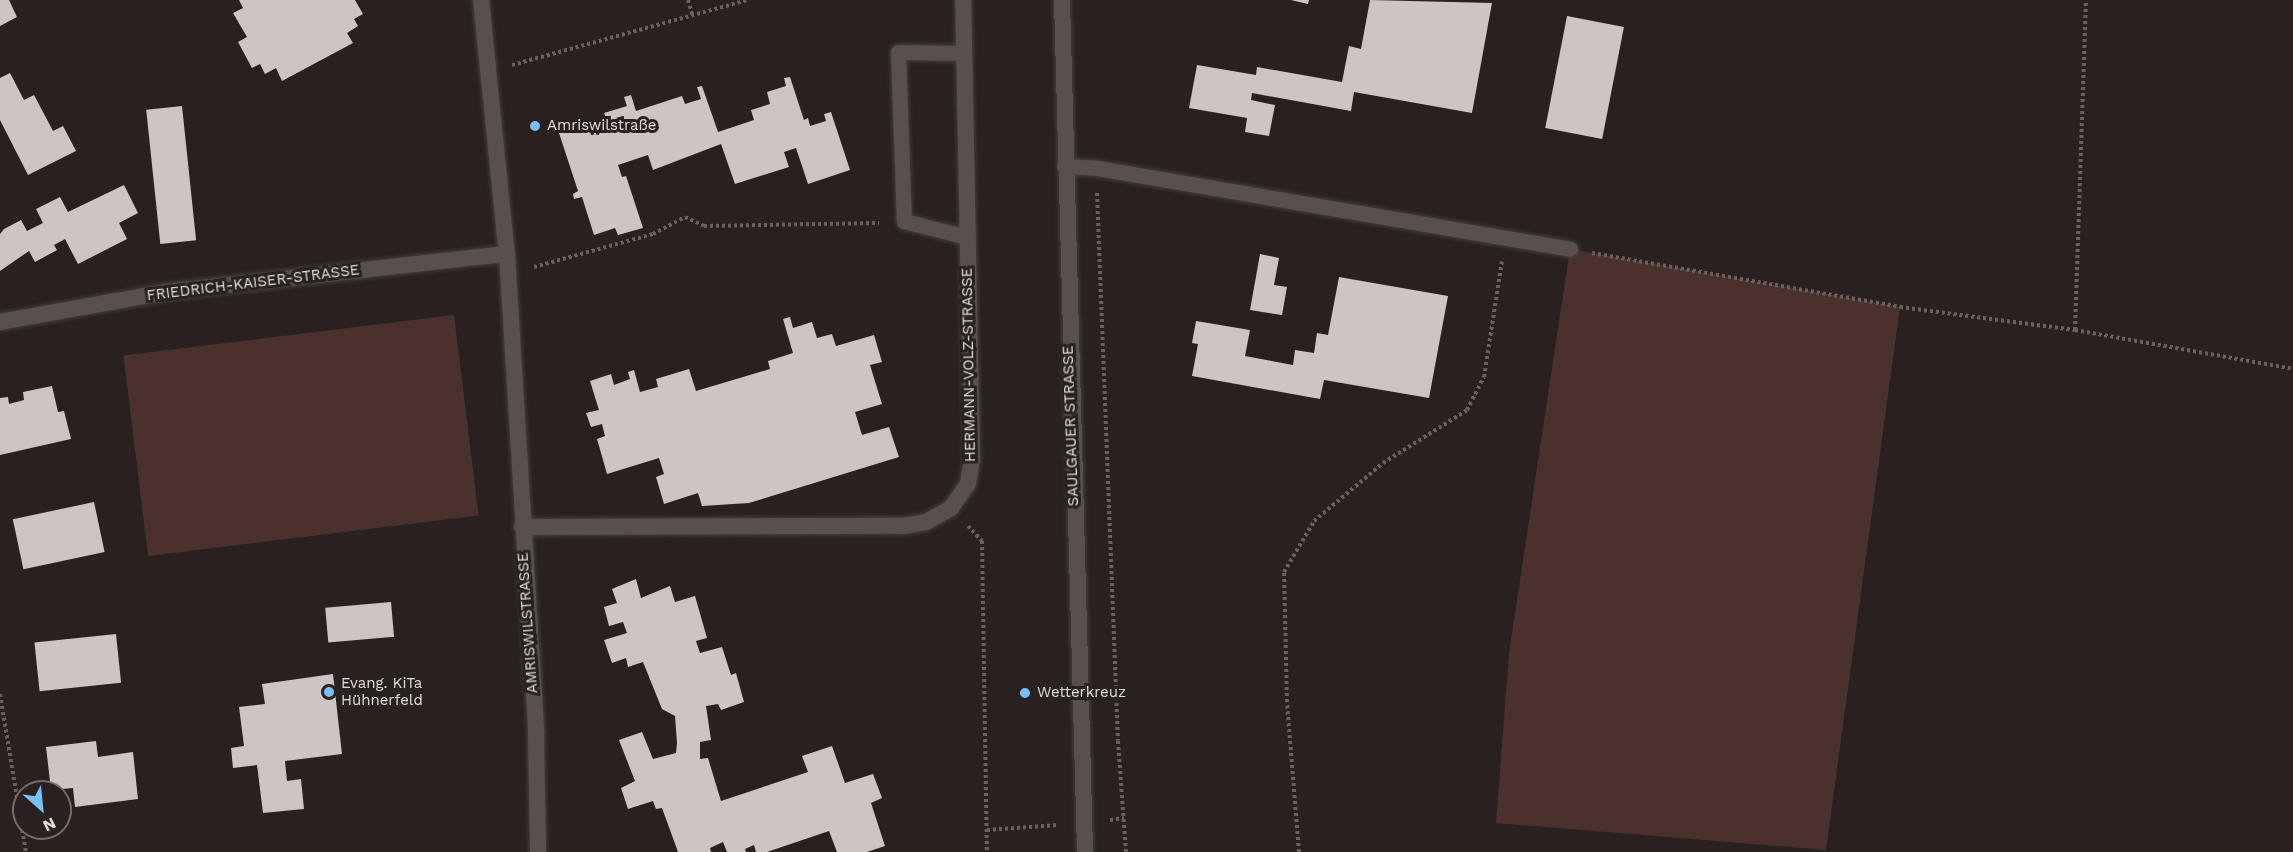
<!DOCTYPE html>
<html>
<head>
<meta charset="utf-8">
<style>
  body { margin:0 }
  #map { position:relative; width:2293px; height:852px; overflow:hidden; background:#282120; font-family:"Work Sans",sans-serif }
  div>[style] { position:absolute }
  .green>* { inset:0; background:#4b312d; transform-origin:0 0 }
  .building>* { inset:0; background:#cdc4c3; transform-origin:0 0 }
  .path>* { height:4px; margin-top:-2px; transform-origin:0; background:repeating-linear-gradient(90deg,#686160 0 3px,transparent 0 6px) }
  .roads { filter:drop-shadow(0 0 2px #433d3c) drop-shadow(0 0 2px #433d3c) }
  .service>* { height:15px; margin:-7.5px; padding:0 7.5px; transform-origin:7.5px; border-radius:7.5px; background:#58504f }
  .minor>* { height:16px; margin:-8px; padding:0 8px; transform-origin:8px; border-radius:8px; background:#58504f }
  .secondary>* { height:16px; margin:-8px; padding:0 8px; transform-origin:8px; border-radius:8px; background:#58504f }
  .dots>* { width:16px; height:16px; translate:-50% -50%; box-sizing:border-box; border:3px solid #282120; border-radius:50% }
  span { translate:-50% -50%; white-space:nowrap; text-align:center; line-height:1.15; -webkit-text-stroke:6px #282120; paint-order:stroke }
  .poi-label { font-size:15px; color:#e2dddc }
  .left { translate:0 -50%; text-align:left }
  .street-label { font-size:15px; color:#e2dddc }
  .north { position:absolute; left:12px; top:780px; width:60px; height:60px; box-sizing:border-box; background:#282120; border:2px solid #726c6b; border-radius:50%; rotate:153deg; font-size:16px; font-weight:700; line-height:24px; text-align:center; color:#e2dddc }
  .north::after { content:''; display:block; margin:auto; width:21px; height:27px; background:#79bff8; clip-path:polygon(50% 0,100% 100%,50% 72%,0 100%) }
</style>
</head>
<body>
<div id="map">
  <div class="green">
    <div style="clip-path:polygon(1570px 249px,1900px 307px,1826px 850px,1496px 823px,1509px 653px)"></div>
    <div style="left:454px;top:315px;width:202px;height:333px;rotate:83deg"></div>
  </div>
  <div class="building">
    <div style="clip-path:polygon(0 0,9px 0,17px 17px,0 26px)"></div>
    <div style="clip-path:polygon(239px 0,355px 0,363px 14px,354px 19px,358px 26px,347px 33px,353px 43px,282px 81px,276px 68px,265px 74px,260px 64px,252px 68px,238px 42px,247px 37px,233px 13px,243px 8px)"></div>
    <div style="clip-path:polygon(1291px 0,1309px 0,1308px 4px)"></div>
    <div style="clip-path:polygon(1370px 0,1492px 3px,1472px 113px,1354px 92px,1351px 111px,1252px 93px,1251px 100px,1275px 105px,1269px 136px,1245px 132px,1247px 118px,1189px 108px,1197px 65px,1256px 75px,1257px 67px,1342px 82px,1349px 46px,1361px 49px)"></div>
    <div style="left:1567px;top:16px;width:58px;height:114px;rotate:11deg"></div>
    <div style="clip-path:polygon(10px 73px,24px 100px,34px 95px,53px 131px,63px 126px,76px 151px,28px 175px,0 120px,0 78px)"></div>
    <div style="clip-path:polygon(790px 77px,804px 120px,808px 118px,810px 126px,826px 121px,824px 114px,831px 112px,850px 170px,808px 184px,796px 148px,784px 152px,789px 167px,735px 184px,721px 144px,653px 170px,648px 155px,618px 165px,622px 177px,626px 176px,643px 228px,618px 235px,615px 228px,594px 235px,582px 197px,574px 199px,573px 194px,578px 191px,559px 133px,606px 118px,604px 113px,627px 106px,624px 97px,631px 95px,636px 111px,682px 96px,685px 104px,701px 99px,697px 87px,702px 86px,718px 132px,754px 120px,751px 110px,770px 104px,767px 92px,786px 86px,784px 78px)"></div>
    <div style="left:182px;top:106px;width:135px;height:36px;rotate:84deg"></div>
    <div style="clip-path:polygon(124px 185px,138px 213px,119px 223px,127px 239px,78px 264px,65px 239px,54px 245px,57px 250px,35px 262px,29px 251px,0 271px,0 234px,4px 229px,21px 220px,27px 231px,43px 223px,36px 209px,60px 197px,68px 212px)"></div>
    <div style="clip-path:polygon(1260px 254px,1279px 258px,1274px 285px,1287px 287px,1282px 315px,1250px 310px)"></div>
    <div style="clip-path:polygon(1339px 277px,1448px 296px,1429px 398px,1324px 380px,1320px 399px,1192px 376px,1198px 344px,1192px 343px,1196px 321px,1250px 330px,1245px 356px,1293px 365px,1295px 350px,1314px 353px,1317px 333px,1328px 335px)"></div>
    <div style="clip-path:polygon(790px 317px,793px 328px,812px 322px,817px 338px,832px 334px,836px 346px,874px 335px,882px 362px,870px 365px,882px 404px,855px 412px,862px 435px,889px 427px,899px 457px,749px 503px,702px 506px,698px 493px,664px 504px,656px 477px,664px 474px,659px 458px,607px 474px,597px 439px,605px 436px,602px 424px,591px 427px,586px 413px,599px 410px,590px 381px,611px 374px,614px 385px,630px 379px,628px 372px,634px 370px,640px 392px,658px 387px,656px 379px,689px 369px,696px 391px,770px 369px,768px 361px,793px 353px,783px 319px)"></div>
    <div style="clip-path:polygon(52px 386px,58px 412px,64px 411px,71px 439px,0 455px,0 398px,8px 397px,9px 404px,24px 400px,23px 392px)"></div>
    <div style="left:94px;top:502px;width:51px;height:83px;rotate:78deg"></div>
    <div style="clip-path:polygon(636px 579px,641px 598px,670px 586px,675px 602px,695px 596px,707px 638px,696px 641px,700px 653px,722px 647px,731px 675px,736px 673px,744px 702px,721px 710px,718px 704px,706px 706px,711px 740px,700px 742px,700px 759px,708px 758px,721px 801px,808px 772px,802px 756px,832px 746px,845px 783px,873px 774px,882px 798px,871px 803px,885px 846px,867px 852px,837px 852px,829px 831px,767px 852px,756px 852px,754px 845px,745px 849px,746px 852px,727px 852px,723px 842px,710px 848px,711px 852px,678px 852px,662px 808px,656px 809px,653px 801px,628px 809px,621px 788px,635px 781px,619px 740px,642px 732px,653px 759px,676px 753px,677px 743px,675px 716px,662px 709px,643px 662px,628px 667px,626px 658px,612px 663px,604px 640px,627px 633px,623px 622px,609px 626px,604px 607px,617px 603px,612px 589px)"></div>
    <div style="left:391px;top:602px;width:35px;height:66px;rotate:85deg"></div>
    <div style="left:116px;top:634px;width:49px;height:82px;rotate:84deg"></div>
    <div style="clip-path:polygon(333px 674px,342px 754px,285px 761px,287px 781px,301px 779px,304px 809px,263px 813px,257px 765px,233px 768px,231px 748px,244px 746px,239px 707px,265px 704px,262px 684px)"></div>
    <div style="clip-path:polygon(96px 741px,98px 757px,133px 752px,138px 799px,75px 807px,73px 788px,51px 790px,46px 747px)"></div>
  </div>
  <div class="path">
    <div style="left:688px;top:0;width:18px;rotate:74deg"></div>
    <div style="left:512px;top:65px;width:245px;rotate:-15.4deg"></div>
    <div style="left:1097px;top:193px;width:548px;rotate:87.81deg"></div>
    <div style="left:1118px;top:741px;width:111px;rotate:85.9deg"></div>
    <div style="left:1592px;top:253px;width:313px;rotate:9.9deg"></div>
    <div style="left:1900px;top:307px;width:177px;rotate:7.5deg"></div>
    <div style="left:2075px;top:330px;width:221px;rotate:10.1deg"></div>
    <div style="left:534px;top:267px;width:123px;rotate:-15.5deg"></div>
    <div style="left:653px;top:234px;width:36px;rotate:-28deg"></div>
    <div style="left:685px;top:217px;width:21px;rotate:25deg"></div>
    <div style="left:704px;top:226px;width:175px;rotate:-1deg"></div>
    <div style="left:2075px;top:330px;width:330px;rotate:-88.1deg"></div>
    <div style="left:968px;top:526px;width:21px;rotate:47deg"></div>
    <div style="left:982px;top:541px;width:311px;rotate:89.1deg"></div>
    <div style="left:0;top:694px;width:160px;rotate:80.7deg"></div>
    <div style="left:1110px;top:820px;width:14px;rotate:-8deg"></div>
    <div style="left:987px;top:830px;width:71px;rotate:-4deg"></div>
    <div style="left:1299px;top:852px;width:150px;rotate:-94.6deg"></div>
    <div style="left:1287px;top:702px;width:130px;rotate:-91.3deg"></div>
    <div style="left:1284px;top:572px;width:59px;rotate:-59.5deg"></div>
    <div style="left:1314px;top:521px;width:90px;rotate:-40deg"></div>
    <div style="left:1383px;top:463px;width:99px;rotate:-32.2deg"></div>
    <div style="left:1467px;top:410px;width:37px;rotate:-63deg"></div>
    <div style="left:1484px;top:377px;width:117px;rotate:-81.2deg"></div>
  </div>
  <div class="roads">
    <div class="service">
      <div style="left:964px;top:53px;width:66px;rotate:-179.1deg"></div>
      <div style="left:898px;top:52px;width:169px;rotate:88deg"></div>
      <div style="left:904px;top:221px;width:65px;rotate:14.3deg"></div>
      <div style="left:1064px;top:166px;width:33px;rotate:3deg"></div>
      <div style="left:1097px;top:168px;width:480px;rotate:9.7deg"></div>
    </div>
    <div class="minor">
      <div style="left:481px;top:0;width:255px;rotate:84.2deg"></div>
      <div style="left:507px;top:254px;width:480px;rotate:86.5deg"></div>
      <div style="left:536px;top:733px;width:119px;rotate:89deg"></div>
      <div style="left:0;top:322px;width:169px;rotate:-10.2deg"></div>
      <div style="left:166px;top:292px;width:343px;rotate:-6.4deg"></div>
      <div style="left:522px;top:527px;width:381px;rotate:-0.2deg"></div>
      <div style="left:903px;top:526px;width:23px;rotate:-10deg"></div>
      <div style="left:926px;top:522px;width:29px;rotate:-29deg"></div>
      <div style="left:951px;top:508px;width:29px;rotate:-55deg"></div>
      <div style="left:968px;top:484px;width:26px;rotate:-81deg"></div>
      <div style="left:972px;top:458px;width:458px;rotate:-91.1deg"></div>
    </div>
    <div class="secondary">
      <div style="left:1062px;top:0;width:852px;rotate:88.45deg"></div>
    </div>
  </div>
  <div class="dots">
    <div style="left:535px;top:126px;background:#79bff8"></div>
    <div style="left:329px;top:692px;background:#79bff8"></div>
    <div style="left:1025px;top:693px;background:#79bff8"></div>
  </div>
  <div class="poi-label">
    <span class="left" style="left:547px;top:126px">Amriswilstraße</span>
    <span class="left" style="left:341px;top:692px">Evang. KiTa<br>Hühnerfeld</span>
    <span class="left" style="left:1037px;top:693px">Wetterkreuz</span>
  </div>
  <div class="street-label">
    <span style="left:253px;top:283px;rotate:-7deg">FRIEDRICH-KAISER-STRASSE</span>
    <span style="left:969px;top:365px;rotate:-91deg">HERMANN-VOLZ-STRASSE</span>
    <span style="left:1071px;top:426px;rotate:-92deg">SAULGAUER STRASSE</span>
    <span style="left:528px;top:623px;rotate:-94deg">AMRISWILSTRASSE</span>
  </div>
  <div class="north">N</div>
</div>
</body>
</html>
